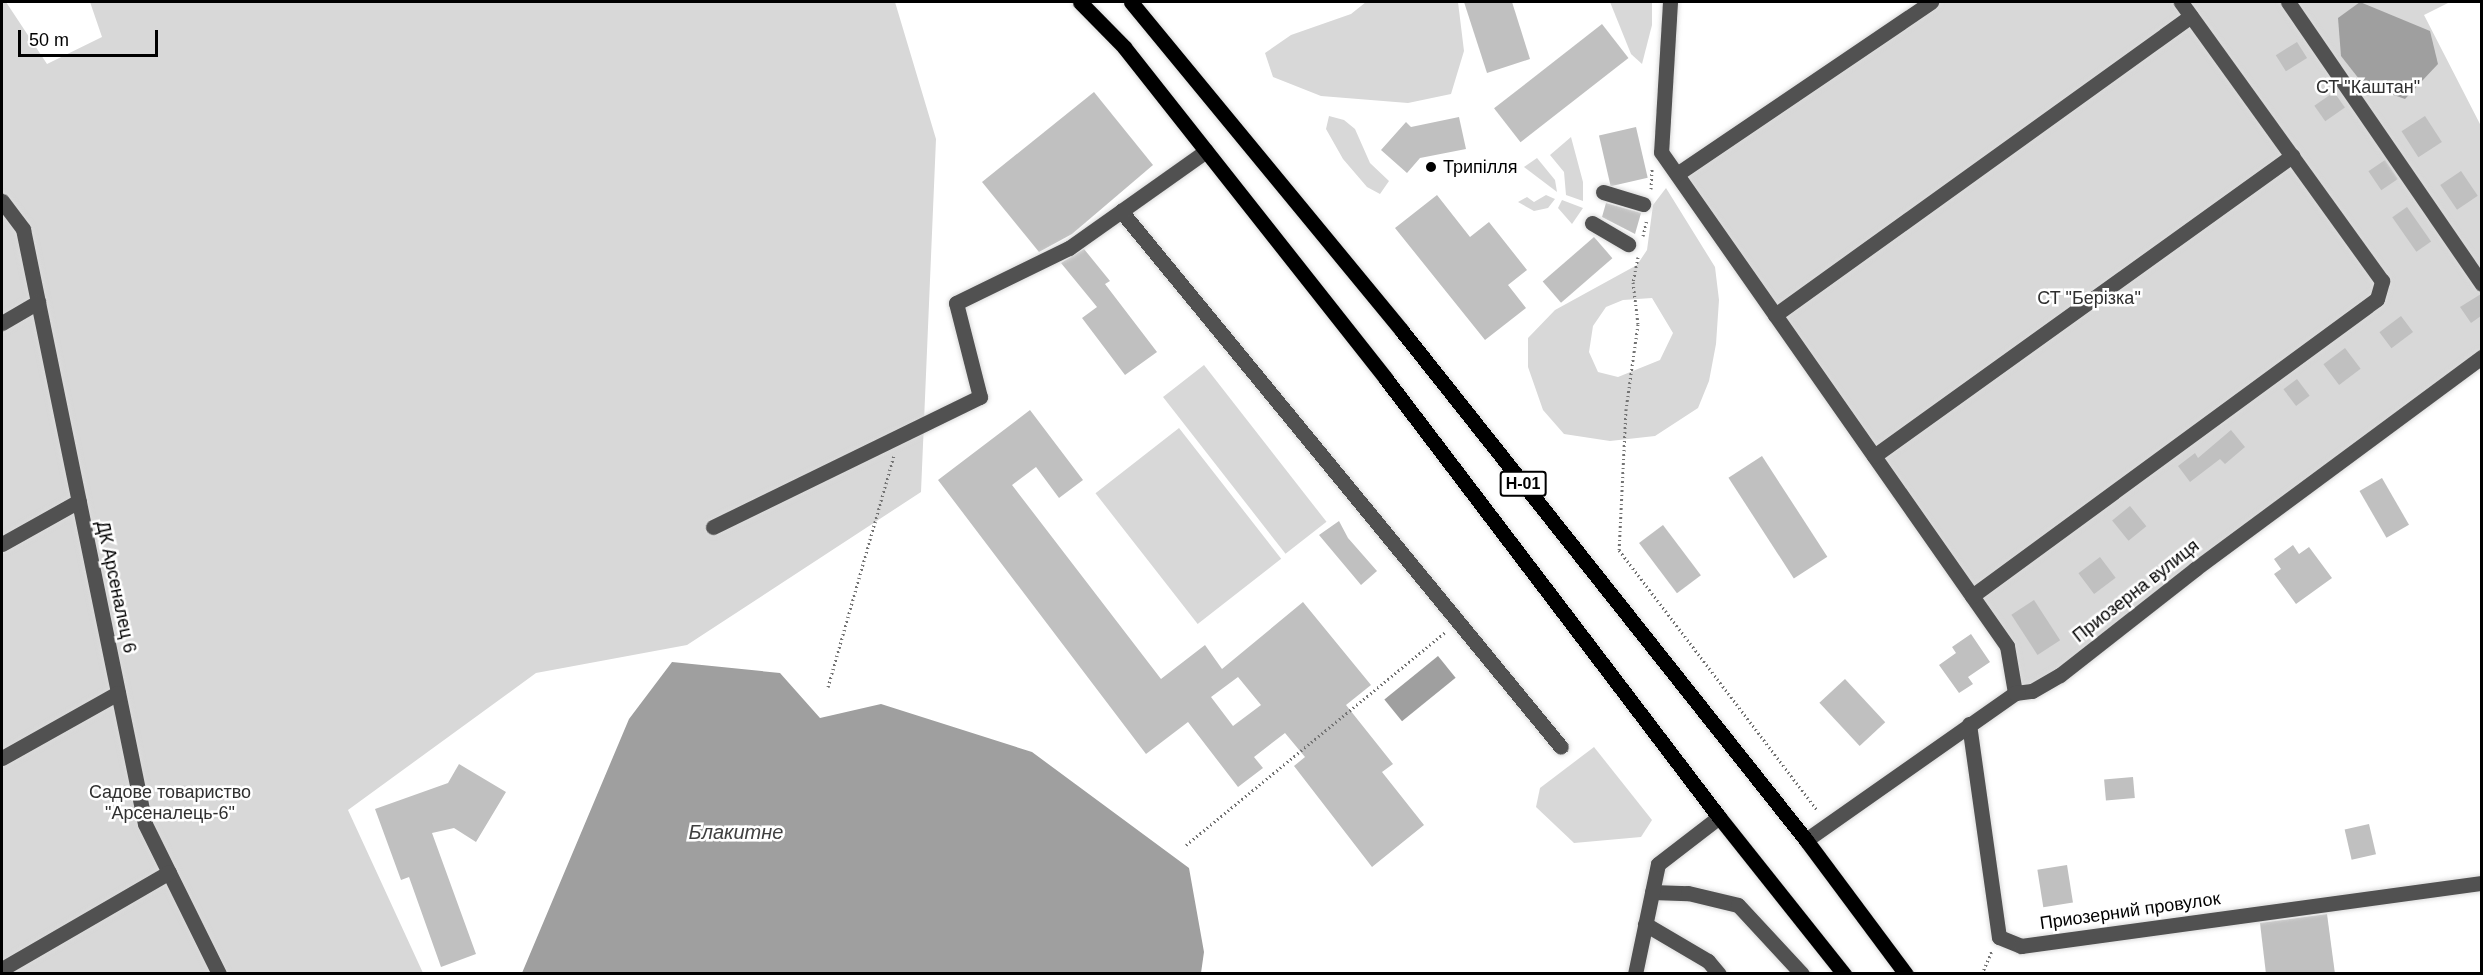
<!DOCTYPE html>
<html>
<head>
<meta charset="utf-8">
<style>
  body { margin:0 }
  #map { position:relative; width:2483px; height:975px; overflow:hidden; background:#fff; font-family:Helvetica,sans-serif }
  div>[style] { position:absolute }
  .green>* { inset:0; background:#d8d8d8; transform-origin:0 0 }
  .water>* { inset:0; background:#9f9f9f; transform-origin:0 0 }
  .building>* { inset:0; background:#c0c0c0; transform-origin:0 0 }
  .path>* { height:3px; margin-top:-1.5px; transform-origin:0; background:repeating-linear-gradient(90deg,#737373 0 1.5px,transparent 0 4.5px) }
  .roads { filter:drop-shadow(0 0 2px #dbdbdb) drop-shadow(0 0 2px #dbdbdb) }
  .minor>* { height:15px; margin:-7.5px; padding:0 7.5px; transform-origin:7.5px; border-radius:7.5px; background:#515151 }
  .major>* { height:15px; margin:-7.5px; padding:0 7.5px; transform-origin:7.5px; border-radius:7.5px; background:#000 }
  .dots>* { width:16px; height:16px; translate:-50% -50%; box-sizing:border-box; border:3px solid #fff; border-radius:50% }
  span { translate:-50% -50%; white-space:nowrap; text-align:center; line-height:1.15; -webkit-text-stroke:5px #fff; paint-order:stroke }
  .shield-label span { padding:2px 4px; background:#fff; border:2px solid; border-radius:4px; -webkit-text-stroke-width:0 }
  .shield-label { font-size:16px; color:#000; font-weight:700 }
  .park-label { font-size:18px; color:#2f2f2f }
  .poi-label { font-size:18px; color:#000 }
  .left { translate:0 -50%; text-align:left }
  .street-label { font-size:18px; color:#000 }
  .water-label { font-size:20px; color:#404040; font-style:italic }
  .frame { position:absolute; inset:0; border:3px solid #000; pointer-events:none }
  .scale { position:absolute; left:18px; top:30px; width:140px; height:27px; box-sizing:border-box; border:3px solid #000; border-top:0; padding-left:8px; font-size:18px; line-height:21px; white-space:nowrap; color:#000; -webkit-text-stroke:4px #fff; paint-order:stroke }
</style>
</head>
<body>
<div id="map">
  <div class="green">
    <div style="clip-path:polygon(2px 2px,6px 2px,47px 64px,102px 37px,90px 2px,895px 2px,936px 139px,921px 492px,687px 645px,536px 673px,348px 810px,423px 973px,2px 974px)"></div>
    <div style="clip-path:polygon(1366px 2px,1458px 2px,1464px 51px,1451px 94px,1408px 103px,1321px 96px,1273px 77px,1265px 53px,1291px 35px,1351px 14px)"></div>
    <div style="clip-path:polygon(1610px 2px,1652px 2px,1652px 25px,1642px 64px,1631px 54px)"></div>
    <div style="clip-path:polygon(1925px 2px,2450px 2px,2424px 15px,2481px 126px,2481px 357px,2060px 675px,2015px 693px,2007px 646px,1677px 174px)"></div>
    <div style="clip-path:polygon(1329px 116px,1344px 120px,1355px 129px,1370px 163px,1389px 181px,1380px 194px,1367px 187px,1343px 159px,1326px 129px)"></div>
    <div style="clip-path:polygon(1571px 137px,1583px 182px,1583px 201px,1566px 195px,1564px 172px,1550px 155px)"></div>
    <div style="clip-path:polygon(1537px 158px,1555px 180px,1557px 192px,1524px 167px)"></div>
    <div style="clip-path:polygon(evenodd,1666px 188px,1715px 267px,1719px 300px,1716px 344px,1709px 381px,1698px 408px,1655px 436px,1610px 441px,1564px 434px,1543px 410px,1528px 367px,1528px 338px,1555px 310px,1637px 265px,1647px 250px,1653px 205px,1666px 188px,1652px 298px,1673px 333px,1660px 360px,1618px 377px,1598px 372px,1589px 352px,1593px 326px,1606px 307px,1623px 300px,1652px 298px)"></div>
    <div style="clip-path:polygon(1546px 195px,1555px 199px,1548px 208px,1534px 211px,1518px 202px,1527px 197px,1534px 202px)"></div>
    <div style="clip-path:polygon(1562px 200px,1583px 208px,1572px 224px,1558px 208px)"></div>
    <div style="left:1204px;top:365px;width:199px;height:52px;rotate:52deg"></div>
    <div style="left:1179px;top:428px;width:166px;height:106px;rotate:52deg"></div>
    <div style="clip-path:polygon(1594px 747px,1652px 820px,1641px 837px,1574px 843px,1536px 807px,1540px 788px)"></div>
  </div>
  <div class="water">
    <div style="clip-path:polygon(2360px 2px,2430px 31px,2438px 64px,2405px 99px,2363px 84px,2341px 56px,2338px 18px)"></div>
    <div style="left:1438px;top:656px;width:28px;height:69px;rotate:51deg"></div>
    <div style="clip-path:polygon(672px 662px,780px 673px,820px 718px,881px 704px,1032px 752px,1189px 868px,1204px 952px,1201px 973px,522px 973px,629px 719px)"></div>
  </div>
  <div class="building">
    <div style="clip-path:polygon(1464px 2px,1512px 2px,1530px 59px,1487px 73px)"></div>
    <div style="left:1602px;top:24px;width:43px;height:137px;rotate:52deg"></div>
    <div style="left:2297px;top:42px;width:19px;height:25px;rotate:58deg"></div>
    <div style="clip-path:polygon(1094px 92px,1153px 165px,1072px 234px,1039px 252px,982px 182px)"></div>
    <div style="left:2334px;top:92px;width:19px;height:24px;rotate:55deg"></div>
    <div style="left:2425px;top:116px;width:31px;height:28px;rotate:57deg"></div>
    <div style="clip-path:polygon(1459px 117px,1466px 149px,1420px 158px,1407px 173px,1381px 150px,1406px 122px,1411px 127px)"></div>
    <div style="left:1636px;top:127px;width:52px;height:38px;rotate:77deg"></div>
    <div style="left:2385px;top:160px;width:23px;height:20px;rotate:56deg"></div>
    <div style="left:2461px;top:171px;width:30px;height:25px;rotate:56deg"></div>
    <div style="clip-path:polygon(1437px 195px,1470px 237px,1489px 222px,1527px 270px,1508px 285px,1526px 308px,1485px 340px,1395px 228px)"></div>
    <div style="clip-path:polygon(1606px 203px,1641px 213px,1635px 234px,1602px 217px)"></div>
    <div style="left:2407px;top:207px;width:42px;height:18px;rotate:55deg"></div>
    <div style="left:1594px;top:237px;width:28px;height:68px;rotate:49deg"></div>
    <div style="clip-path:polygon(1084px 249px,1110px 281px,1105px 284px,1157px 352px,1125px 375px,1082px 318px,1097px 307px,1061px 263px)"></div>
    <div style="clip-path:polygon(2481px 294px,2481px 316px,2471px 323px,2460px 307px)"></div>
    <div style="left:2401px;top:316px;width:20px;height:27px;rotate:53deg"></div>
    <div style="left:2345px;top:348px;width:26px;height:27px;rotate:53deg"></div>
    <div style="left:2297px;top:379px;width:21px;height:17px;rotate:53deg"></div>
    <div style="clip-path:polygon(evenodd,1030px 410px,1083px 480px,1059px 498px,1036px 467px,1012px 485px,1161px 679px,1205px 645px,1222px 669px,1303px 602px,1371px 685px,1346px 705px,1393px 764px,1382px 772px,1424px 825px,1372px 867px,1294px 766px,1305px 757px,1285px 733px,1254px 757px,1263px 768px,1238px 787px,1188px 722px,1146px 754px,938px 480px,1030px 410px,1238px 677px,1261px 705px,1233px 726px,1211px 697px,1238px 677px)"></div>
    <div style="clip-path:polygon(2231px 430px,2245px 447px,2225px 464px,2220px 459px,2190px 482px,2178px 466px,2195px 453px,2198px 458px)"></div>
    <div style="left:1762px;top:456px;width:120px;height:40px;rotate:57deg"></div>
    <div style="left:2382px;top:478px;width:54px;height:26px;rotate:60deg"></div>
    <div style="left:2130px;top:506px;width:26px;height:23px;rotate:51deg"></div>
    <div style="clip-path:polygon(1339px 521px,1348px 538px,1377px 571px,1361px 585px,1319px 535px)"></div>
    <div style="left:1663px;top:525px;width:63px;height:30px;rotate:53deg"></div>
    <div style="clip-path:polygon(2293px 545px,2299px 554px,2309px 547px,2332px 578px,2296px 604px,2274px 574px,2281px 569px,2274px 559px)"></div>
    <div style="left:2100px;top:557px;width:26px;height:27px;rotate:53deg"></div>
    <div style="left:2034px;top:600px;width:48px;height:27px;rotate:57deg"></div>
    <div style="clip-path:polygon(1971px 634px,1990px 662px,1968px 677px,1973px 684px,1959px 693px,1939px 665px,1956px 653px,1952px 647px)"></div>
    <div style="left:1845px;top:679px;width:59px;height:35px;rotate:47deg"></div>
    <div style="clip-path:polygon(459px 764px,506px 792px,476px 842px,454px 828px,432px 833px,476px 954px,441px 967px,409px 877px,401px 880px,375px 809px,448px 783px)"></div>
    <div style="left:2133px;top:777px;width:21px;height:29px;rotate:85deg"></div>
    <div style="left:2369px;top:824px;width:31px;height:25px;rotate:77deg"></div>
    <div style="left:2067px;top:865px;width:38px;height:30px;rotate:81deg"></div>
    <div style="clip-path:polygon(2327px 914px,2335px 974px,2266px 974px,2260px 923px)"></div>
  </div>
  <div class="path">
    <div style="left:1651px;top:189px;width:21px;rotate:-87deg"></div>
    <div style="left:1643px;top:236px;width:17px;rotate:-77deg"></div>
    <div style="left:1638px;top:257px;width:25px;rotate:101deg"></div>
    <div style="left:1633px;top:282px;width:42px;rotate:83.2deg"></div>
    <div style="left:1638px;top:324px;width:86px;rotate:98deg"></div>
    <div style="left:1626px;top:409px;width:141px;rotate:92.8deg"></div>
    <div style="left:1619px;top:550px;width:328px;rotate:52.7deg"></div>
    <div style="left:828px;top:687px;width:240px;rotate:-74.1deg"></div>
    <div style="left:1186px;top:845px;width:335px;rotate:-39.4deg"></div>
    <div style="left:1982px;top:974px;width:25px;rotate:-67deg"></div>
  </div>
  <div class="roads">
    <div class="minor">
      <div style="left:1670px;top:2px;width:150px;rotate:93.4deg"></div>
      <div style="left:1661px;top:152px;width:603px;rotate:54.99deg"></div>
      <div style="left:2007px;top:646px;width:48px;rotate:80.3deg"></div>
      <div style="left:2288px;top:2px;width:342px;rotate:55.5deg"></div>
      <div style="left:1677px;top:174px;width:307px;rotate:-34.1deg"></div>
      <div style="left:1603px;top:192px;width:42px;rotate:16.7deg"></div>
      <div style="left:2px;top:201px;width:35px;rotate:53deg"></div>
      <div style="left:23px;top:229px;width:607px;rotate:78.41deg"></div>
      <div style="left:145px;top:824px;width:167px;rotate:63.7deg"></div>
      <div style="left:1121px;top:211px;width:693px;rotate:50.62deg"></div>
      <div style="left:1592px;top:223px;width:42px;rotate:30.3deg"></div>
      <div style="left:1775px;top:315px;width:512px;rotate:-35.71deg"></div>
      <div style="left:2px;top:323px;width:42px;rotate:-30.3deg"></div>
      <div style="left:1874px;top:456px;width:515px;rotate:-35.67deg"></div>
      <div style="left:713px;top:527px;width:297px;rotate:-26deg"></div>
      <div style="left:980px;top:397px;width:97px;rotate:-104.3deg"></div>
      <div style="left:956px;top:303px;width:126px;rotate:-26deg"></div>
      <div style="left:1069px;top:248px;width:168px;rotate:-35.3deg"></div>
      <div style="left:2px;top:544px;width:88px;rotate:-29.2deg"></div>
      <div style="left:1972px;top:596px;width:502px;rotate:-36.25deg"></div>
      <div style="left:2377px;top:299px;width:19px;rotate:-74deg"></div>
      <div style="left:2382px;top:281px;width:344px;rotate:-125.8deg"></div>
      <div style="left:1969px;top:724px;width:215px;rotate:82deg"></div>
      <div style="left:1999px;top:937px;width:24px;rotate:22deg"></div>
      <div style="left:2021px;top:946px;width:465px;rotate:-7.8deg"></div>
      <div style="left:2px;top:758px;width:133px;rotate:-29.3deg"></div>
      <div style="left:1806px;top:840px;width:256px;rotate:-35.1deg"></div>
      <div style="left:2015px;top:693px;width:17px;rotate:-7deg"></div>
      <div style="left:2032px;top:691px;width:32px;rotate:-30deg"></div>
      <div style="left:2060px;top:675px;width:172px;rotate:-38.1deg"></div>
      <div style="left:2195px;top:569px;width:357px;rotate:-36.5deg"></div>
      <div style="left:1652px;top:892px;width:36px;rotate:2deg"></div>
      <div style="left:1688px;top:893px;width:51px;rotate:13.5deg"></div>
      <div style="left:1738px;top:905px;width:94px;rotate:47.2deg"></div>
      <div style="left:1645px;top:924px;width:73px;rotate:30.4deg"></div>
      <div style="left:1708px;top:961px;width:17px;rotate:50deg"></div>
      <div style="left:2px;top:969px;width:193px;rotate:-30.1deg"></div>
      <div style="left:1635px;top:974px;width:112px;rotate:-78.2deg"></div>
      <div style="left:1658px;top:864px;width:77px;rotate:-37.6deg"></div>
    </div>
    <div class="major">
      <div style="left:1080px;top:2px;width:63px;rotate:45.6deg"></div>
      <div style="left:1124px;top:47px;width:423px;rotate:51.7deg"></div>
      <div style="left:1386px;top:379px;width:550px;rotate:52.76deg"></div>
      <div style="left:1719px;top:817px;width:201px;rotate:51.5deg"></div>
      <div style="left:1131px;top:2px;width:426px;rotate:50.5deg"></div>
      <div style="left:1402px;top:331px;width:650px;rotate:51.56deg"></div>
      <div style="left:1806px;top:840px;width:167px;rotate:53.3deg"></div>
    </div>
  </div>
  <div class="dots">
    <div style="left:1431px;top:167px;background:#000"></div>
  </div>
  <div class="shield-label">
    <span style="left:1523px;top:484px">Н-01</span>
  </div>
  <div class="park-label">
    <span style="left:2368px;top:87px">СТ "Каштан"</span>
    <span style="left:2089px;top:298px">СТ "Берізка"</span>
    <span style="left:170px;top:803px">Садове товариство<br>"Арсеналець-6"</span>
  </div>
  <div class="poi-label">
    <span class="left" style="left:1443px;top:167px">Трипілля</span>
  </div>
  <div class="street-label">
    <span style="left:116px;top:587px;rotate:78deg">ДК Арсеналец 6</span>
    <span style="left:2136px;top:591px;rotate:-38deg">Приозерна вулиця</span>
    <span style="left:2130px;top:911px;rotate:-8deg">Приозерний провулок</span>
  </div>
  <div class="water-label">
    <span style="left:736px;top:832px">Блакитне</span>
  </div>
  <div class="frame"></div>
  <div class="scale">50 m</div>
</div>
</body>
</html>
